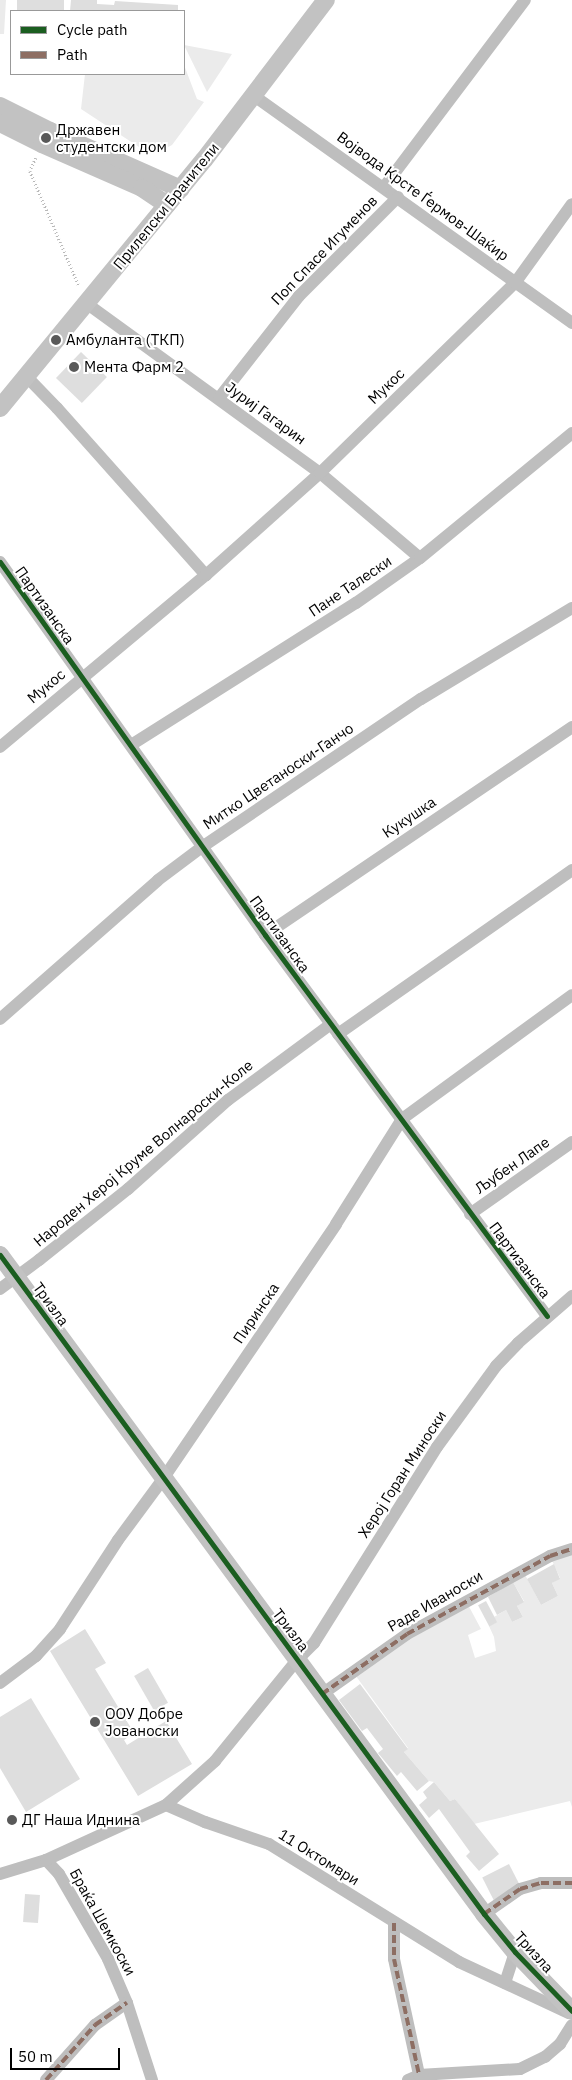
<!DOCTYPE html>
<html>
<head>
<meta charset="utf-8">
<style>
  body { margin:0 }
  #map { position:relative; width:572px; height:2080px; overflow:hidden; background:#fff; font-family:"IBM Plex Sans",sans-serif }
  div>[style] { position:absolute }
  .green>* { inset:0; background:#ebebeb }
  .building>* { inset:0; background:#dedede; transform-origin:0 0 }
  .path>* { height:2.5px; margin-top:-1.25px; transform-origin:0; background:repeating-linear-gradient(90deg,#b9b9b9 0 1px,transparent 0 3.5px) }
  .street>* { height:12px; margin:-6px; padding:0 6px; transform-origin:6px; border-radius:6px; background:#bebebe }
  .secondary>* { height:18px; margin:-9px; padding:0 9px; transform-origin:9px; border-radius:9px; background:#c2c2c2 }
  .quiet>* { height:4px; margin-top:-2px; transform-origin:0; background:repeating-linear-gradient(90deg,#8d6e63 0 8px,transparent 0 12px) }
  .cycleway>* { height:5px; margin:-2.5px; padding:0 2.5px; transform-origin:2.5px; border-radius:2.5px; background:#1b5e20 }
  .dots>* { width:14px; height:14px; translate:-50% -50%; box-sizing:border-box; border:2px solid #fff; border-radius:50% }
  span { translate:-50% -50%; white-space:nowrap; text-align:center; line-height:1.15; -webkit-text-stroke:4px #fff; paint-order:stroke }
  .poi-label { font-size:15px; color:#000 }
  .left { translate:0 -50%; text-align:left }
  .street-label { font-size:15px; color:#000 }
  .legend { position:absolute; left:10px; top:10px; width:175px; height:65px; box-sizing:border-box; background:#fff; border:1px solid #999; margin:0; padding:6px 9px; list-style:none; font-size:15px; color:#000 }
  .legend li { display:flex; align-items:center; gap:10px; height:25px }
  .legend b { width:25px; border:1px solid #999 }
  .scale { position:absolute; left:10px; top:2048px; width:110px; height:22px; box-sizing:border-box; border:2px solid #000; border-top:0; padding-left:6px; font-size:15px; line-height:18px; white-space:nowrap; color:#000; -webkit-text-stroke:4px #fff; paint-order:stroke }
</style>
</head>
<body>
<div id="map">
  <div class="green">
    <div style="clip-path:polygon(0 0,6px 0,4px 34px,0 34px)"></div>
    <div style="clip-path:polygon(184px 45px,232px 54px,207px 92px)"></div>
    <div style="clip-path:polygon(184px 65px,197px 99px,204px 102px,172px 145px,158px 152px,142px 149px,81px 109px,85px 74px,184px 74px)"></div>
    <div style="clip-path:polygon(572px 1549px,572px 1807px,570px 1801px,474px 1824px,455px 1799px,450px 1801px,434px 1782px,429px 1781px,404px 1752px,408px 1748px,353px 1672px,466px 1601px,481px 1629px,468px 1635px,475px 1658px,496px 1651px,494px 1637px,489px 1626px,497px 1622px,494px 1617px,506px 1610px,512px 1622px,523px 1617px,517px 1606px,524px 1601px,510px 1577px,523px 1571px,541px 1605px,558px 1596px,552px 1583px,560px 1578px,550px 1556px)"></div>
  </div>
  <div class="building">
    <div style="left:17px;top:0;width:47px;height:11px"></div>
    <div style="clip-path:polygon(71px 0,97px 0,97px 4px,114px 5px,115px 1px,178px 5px,178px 11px,70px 11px)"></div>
    <div style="left:81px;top:352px;width:36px;height:36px;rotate:44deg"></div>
    <div style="clip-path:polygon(554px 1564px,560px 1579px,552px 1583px,558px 1596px,541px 1605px,527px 1579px)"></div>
    <div style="clip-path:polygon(513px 1582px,524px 1602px,517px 1606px,523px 1617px,512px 1622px,506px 1610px,497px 1615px,488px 1597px)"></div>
    <div style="left:486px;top:1601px;width:24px;height:9px;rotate:62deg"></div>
    <div style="clip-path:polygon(85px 1629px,106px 1663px,95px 1669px,134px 1733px,124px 1740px,127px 1745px,166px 1721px,192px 1764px,138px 1796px,50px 1651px)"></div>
    <div style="left:148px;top:1668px;width:40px;height:16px;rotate:60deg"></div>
    <div style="clip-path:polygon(360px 1684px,408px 1749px,404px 1752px,429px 1781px,417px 1791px,401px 1772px,397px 1776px,378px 1753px,383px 1749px,367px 1728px,362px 1731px,339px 1700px)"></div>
    <div style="clip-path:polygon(31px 1698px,80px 1779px,26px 1812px,0 1768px,0 1717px)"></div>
    <div style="clip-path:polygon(434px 1782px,450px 1801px,455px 1799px,499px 1854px,479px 1871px,466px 1856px,470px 1852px,439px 1809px,429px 1818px,419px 1805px,427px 1798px,423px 1792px)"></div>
    <div style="left:509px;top:1864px;width:25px;height:30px;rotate:63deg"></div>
    <div style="left:25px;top:1894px;width:15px;height:28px;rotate:4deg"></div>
  </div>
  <div class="path">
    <div style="left:36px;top:158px;width:14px;rotate:115deg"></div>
    <div style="left:30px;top:171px;width:125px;rotate:66.9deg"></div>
  </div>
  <div class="street">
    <div style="left:254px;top:96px;width:391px;rotate:35.5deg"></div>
    <div style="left:384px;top:187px;width:234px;rotate:-53deg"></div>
    <div style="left:86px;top:303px;width:289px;rotate:36deg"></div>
    <div style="left:320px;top:473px;width:131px;rotate:40.4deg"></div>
    <div style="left:26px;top:376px;width:45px;rotate:45.9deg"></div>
    <div style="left:57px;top:408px;width:224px;rotate:48.3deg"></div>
    <div style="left:219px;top:398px;width:130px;rotate:-51.9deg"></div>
    <div style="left:299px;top:296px;width:140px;rotate:-45deg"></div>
    <div style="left:0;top:562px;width:458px;rotate:54.6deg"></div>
    <div style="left:265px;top:935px;width:474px;rotate:53.5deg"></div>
    <div style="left:131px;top:745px;width:266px;rotate:-32.3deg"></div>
    <div style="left:356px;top:603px;width:78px;rotate:-35.1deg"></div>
    <div style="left:420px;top:558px;width:197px;rotate:-39.4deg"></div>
    <div style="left:0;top:747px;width:268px;rotate:-39.9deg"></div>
    <div style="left:206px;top:575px;width:153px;rotate:-41.8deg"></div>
    <div style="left:320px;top:473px;width:272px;rotate:-44.3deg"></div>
    <div style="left:515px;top:283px;width:97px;rotate:-54.2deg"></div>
    <div style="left:265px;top:935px;width:371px;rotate:-34.1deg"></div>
    <div style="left:0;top:1019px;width:210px;rotate:-41.3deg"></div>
    <div style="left:158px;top:880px;width:55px;rotate:-36.9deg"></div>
    <div style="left:202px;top:847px;width:264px;rotate:-34.1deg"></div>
    <div style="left:421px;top:699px;width:176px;rotate:-31.1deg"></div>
    <div style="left:338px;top:1034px;width:286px;rotate:-35deg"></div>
    <div style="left:470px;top:1214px;width:125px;rotate:-35.2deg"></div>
    <div style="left:0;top:1289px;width:49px;rotate:-36.6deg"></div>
    <div style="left:39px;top:1260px;width:114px;rotate:-38.6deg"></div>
    <div style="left:128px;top:1189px;width:134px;rotate:-41.7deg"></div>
    <div style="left:228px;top:1100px;width:128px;rotate:-36.4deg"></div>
    <div style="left:0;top:1683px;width:45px;rotate:-36.9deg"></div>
    <div style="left:36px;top:1656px;width:36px;rotate:-48deg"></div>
    <div style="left:60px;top:1629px;width:106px;rotate:-56.9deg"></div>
    <div style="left:118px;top:1540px;width:76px;rotate:-53.6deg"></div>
    <div style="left:163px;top:1479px;width:308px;rotate:-55.8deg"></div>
    <div style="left:336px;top:1224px;width:124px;rotate:-57.8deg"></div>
    <div style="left:402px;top:1119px;width:210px;rotate:-36.1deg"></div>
    <div style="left:322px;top:1694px;width:104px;rotate:-35.2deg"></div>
    <div style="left:407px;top:1634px;width:163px;rotate:-28.6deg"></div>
    <div style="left:550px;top:1556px;width:23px;rotate:-18deg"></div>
    <div style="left:166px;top:1805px;width:43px;rotate:23.6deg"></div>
    <div style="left:205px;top:1822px;width:68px;rotate:19deg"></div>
    <div style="left:269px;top:1844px;width:224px;rotate:31.8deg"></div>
    <div style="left:459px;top:1962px;width:121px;rotate:24.9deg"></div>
    <div style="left:46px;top:1860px;width:19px;rotate:47deg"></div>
    <div style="left:59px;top:1874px;width:98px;rotate:60deg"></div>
    <div style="left:108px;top:1959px;width:48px;rotate:66.6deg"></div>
    <div style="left:127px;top:2003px;width:81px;rotate:72deg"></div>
    <div style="left:0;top:1874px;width:48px;rotate:-16.9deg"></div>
    <div style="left:46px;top:1860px;width:132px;rotate:-24.6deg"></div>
    <div style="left:166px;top:1805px;width:66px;rotate:-41.9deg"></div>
    <div style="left:215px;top:1761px;width:132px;rotate:-50.9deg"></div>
    <div style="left:298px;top:1659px;width:23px;rotate:-45deg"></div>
    <div style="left:314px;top:1643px;width:231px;rotate:-57.9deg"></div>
    <div style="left:437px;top:1447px;width:100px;rotate:-53.9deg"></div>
    <div style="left:496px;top:1366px;width:32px;rotate:-46deg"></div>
    <div style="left:518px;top:1343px;width:72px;rotate:-41deg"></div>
    <div style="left:484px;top:1914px;width:44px;rotate:-34.8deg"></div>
    <div style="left:520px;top:1889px;width:22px;rotate:-16deg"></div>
    <div style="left:541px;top:1883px;width:31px"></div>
    <div style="left:394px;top:1923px;width:36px;rotate:90deg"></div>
    <div style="left:394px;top:1959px;width:119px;rotate:77.8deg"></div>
    <div style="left:505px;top:1983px;width:33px;rotate:-72deg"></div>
    <div style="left:46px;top:2080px;width:74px;rotate:-48.3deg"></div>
    <div style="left:95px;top:2025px;width:39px;rotate:-35deg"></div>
    <div style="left:408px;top:2080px;width:12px;rotate:-24deg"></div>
    <div style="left:419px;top:2075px;width:101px;rotate:-3.4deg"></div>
    <div style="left:520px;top:2069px;width:28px;rotate:-26deg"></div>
    <div style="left:545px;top:2057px;width:20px;rotate:-41deg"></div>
    <div style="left:560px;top:2044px;width:22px;rotate:-58deg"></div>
  </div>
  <div class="secondary">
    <div style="left:0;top:106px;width:56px;rotate:26.6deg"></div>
    <div style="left:50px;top:131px;width:143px;rotate:23.9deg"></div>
    <div style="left:0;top:123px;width:47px;rotate:26.6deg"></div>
    <div style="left:42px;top:144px;width:109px;rotate:23.7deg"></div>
    <div style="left:142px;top:188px;width:30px;rotate:34deg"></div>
    <div style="left:0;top:408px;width:321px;rotate:-50.6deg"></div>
    <div style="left:204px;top:160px;width:201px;rotate:-52.7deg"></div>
    <div style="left:0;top:1255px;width:818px;rotate:53.7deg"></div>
    <div style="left:484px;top:1914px;width:49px;rotate:50.8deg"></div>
    <div style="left:515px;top:1952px;width:82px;rotate:46deg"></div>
  </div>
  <div class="quiet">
    <div style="left:322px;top:1694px;width:104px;rotate:-35.2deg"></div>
    <div style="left:407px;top:1634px;width:163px;rotate:-28.6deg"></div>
    <div style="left:550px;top:1556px;width:23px;rotate:-18deg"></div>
    <div style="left:484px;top:1914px;width:44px;rotate:-34.8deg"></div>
    <div style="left:520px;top:1889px;width:22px;rotate:-16deg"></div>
    <div style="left:541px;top:1883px;width:31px"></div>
    <div style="left:394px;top:1923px;width:36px;rotate:90deg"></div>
    <div style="left:394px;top:1959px;width:119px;rotate:77.8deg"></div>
    <div style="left:46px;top:2080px;width:74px;rotate:-48.3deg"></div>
    <div style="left:95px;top:2025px;width:39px;rotate:-35deg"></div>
  </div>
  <div class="cycleway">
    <div style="left:0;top:562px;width:458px;rotate:54.6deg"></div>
    <div style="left:265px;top:935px;width:474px;rotate:53.5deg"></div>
    <div style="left:0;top:1255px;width:818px;rotate:53.7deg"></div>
    <div style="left:484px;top:1914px;width:49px;rotate:50.8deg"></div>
    <div style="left:515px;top:1952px;width:82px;rotate:46deg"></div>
  </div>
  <div class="dots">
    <div style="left:46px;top:138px;background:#595959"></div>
    <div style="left:56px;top:340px;background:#595959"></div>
    <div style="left:74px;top:367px;background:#595959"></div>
    <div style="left:95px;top:1722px;background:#595959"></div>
    <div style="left:12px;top:1820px;background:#595959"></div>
  </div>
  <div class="poi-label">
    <span class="left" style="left:56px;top:138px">Државен<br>студентски дом</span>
    <span class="left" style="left:66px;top:340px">Амбуланта (ТКП)</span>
    <span class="left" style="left:84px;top:367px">Мента Фарм 2</span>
    <span class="left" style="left:105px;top:1722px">ООУ Добре<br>Јованоски</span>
    <span class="left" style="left:22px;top:1820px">ДГ Наша Иднина</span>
  </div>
  <div class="street-label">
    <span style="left:423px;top:196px;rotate:36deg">Војвода Крсте Ѓермов-Шаќир</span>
    <span style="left:166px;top:206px;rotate:-51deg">Прилепски Бранители</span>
    <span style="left:324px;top:250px;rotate:-46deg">Поп Спасе Игуменов</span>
    <span style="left:386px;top:386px;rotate:-44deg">Мукос</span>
    <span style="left:266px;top:413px;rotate:36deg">Јуриј Гагарин</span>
    <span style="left:350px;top:586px;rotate:-34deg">Пане Талески</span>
    <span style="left:45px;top:605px;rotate:55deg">Партизанска</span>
    <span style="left:46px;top:686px;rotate:-40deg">Мукос</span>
    <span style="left:278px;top:776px;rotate:-34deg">Митко Цветаноски-Ганчо</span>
    <span style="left:409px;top:817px;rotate:-34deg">Кукушка</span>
    <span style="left:280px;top:934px;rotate:54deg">Партизанска</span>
    <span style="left:143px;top:1153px;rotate:-40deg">Народен Херој Круме Волнароски-Коле</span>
    <span style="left:512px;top:1165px;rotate:-35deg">Љубен Лапе</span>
    <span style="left:520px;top:1260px;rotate:53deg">Партизанска</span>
    <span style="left:51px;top:1304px;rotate:54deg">Тризла</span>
    <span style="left:256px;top:1313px;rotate:-56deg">Пиринска</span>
    <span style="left:402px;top:1474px;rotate:-57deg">Херој Горан Миноски</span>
    <span style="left:435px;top:1601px;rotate:-30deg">Раде Иваноски</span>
    <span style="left:291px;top:1630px;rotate:53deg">Тризла</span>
    <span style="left:319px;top:1857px;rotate:32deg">11 Октомври</span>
    <span style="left:103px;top:1922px;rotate:61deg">Браќа Шемкоски</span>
    <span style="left:534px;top:1952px;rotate:48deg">Тризла</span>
  </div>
  <ul class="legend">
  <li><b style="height:6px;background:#1b5e20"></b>Cycle path</li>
  <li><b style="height:6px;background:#8d6e63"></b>Path</li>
  </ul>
  <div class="scale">50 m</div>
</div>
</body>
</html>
